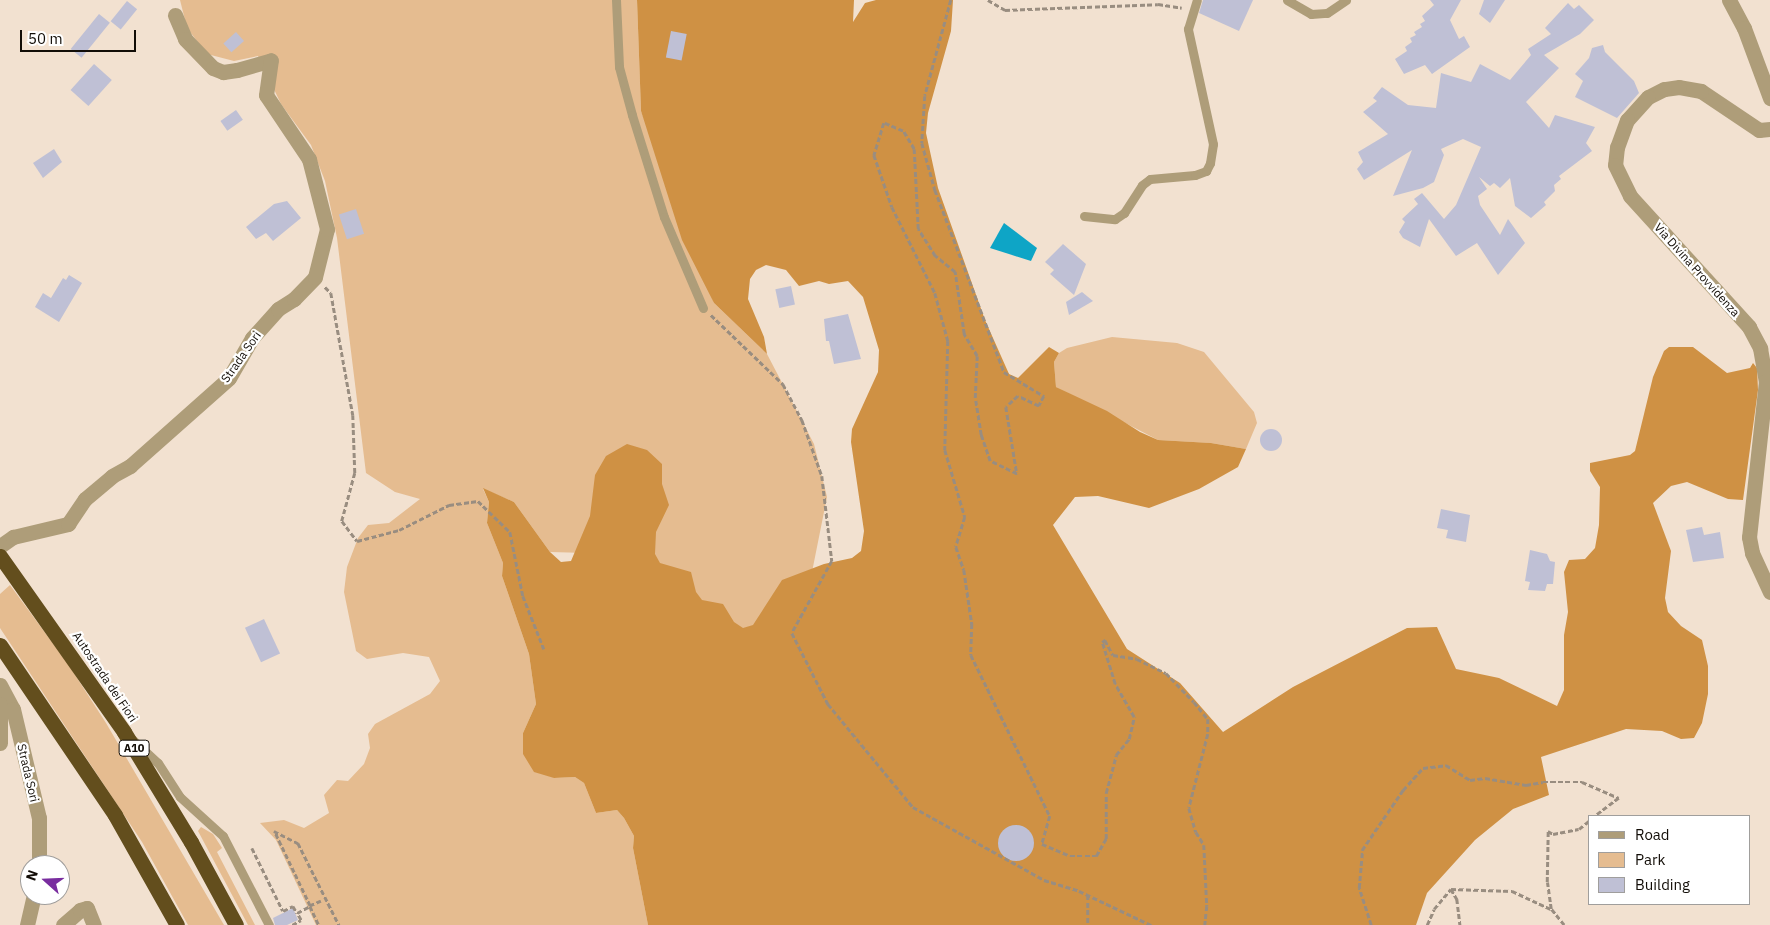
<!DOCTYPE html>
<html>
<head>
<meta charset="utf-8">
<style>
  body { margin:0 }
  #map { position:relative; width:1770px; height:925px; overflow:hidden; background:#f2e1d0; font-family:"IBM Plex Sans",sans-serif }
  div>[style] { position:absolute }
  .green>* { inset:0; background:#e5bc90 }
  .forest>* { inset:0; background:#cf9144 }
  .water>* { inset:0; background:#0ea5c6 }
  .building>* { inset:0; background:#bfc0d5; transform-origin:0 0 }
  .round { border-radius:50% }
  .path>* { height:2.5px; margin-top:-1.25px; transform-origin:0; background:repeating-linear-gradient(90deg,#998d80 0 5px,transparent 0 7.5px) }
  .lane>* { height:9px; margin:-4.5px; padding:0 4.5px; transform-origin:4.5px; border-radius:4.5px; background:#ae9d79 }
  .street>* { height:15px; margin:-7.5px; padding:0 7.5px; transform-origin:7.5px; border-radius:7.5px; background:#ae9d79 }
  .highway>* { height:15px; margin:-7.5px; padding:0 7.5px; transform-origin:7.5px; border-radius:7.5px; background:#634e1d }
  span { translate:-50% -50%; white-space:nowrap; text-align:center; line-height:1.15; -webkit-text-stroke:4.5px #fff; paint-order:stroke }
  .shield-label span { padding:1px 4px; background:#fff; border:1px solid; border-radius:4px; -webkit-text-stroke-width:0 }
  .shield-label { font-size:11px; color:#120d07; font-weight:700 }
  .street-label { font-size:12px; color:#120d07 }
  .legend { position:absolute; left:1588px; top:815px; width:162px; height:90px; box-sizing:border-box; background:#fff; border:1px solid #a09e9c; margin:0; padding:6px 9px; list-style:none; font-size:15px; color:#120d07 }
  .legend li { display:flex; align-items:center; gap:10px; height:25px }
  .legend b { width:25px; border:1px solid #a09e9c }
  .north { position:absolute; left:20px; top:855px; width:50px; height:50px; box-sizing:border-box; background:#fff; border:1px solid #a09e9c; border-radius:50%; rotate:290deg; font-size:14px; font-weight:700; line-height:20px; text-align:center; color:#120d07 }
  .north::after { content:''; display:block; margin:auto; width:18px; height:22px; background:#792d9f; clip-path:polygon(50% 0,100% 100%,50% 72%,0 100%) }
  .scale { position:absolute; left:20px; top:30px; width:116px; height:22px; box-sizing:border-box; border:2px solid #120d07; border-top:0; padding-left:6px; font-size:15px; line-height:18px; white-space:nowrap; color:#120d07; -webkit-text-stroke:4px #fff; paint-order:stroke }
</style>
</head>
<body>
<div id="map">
  <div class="green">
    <div style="clip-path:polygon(180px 0,637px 0,641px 111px,714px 303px,767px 354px,814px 444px,827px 497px,801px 627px,784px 635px,714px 624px,587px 553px,550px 552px,514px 502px,483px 489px,489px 502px,487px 523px,503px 563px,502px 576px,529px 654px,536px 704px,523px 733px,554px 778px,575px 777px,584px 783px,596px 813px,617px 810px,624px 818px,634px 836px,633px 848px,648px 925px,316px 925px,276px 840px,260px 823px,284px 820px,304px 828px,329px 813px,324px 795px,337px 780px,348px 781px,364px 764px,370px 748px,368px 734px,375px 724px,430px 694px,440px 681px,429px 657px,403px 653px,367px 659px,356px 651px,344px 592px,347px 567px,358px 538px,368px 525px,389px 523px,420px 499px,395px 492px,366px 473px,337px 238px,325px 181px,311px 145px,281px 104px,258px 56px,234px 61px,207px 54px,187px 28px)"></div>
    <div style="clip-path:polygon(1112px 337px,1177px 343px,1204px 352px,1254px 412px,1257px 423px,1246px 449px,1211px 443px,1158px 440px,1056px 387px,1054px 362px,1059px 353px,1067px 348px)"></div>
    <div style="clip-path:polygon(10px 585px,68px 664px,106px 723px,224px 925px,188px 925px,142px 842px,0 628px,0 594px)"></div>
    <div style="clip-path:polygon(201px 827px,213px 834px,222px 848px,217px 852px,255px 925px,248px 925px,198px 831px)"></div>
  </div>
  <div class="forest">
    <div style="clip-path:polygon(637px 0,854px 0,853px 22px,865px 3px,876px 0,953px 0,951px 31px,928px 113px,926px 133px,938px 188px,985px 320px,1009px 374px,1018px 378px,1049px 347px,1059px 353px,1054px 362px,1056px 387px,1107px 411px,1140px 432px,1158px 440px,1211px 443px,1246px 449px,1238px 467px,1199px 489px,1149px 508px,1098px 496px,1075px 497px,1053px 525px,1127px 649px,1180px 683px,1223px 732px,1293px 687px,1407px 628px,1437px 627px,1456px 669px,1499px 678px,1557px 706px,1564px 690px,1564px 635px,1568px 612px,1564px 572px,1569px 560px,1585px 559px,1595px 548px,1599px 525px,1600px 487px,1590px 471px,1590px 463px,1630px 455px,1635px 451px,1653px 377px,1664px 351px,1669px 347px,1693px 347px,1727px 373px,1750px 368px,1753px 363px,1757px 368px,1758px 390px,1743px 500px,1728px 499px,1687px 482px,1671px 486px,1653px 503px,1671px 551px,1665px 598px,1668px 612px,1681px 626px,1702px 640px,1708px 666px,1708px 694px,1702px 723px,1694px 738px,1681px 739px,1662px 731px,1626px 729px,1541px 757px,1549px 795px,1513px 809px,1475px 840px,1427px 893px,1416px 925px,648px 925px,633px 848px,634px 836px,624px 818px,617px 810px,596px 813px,584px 783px,575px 777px,554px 778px,534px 772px,523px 754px,523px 733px,536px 704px,529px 654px,502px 576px,503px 563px,487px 523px,489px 502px,483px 488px,514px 502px,550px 552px,561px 562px,571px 561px,590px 516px,595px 475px,606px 456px,627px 444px,647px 450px,662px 464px,662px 484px,669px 505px,656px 532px,655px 554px,660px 563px,691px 572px,696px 592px,702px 600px,723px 604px,734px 622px,743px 628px,753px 625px,782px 580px,824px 564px,852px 558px,861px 551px,864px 531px,851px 442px,852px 429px,878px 372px,879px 350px,863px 297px,848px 281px,829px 284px,819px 281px,799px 286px,786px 270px,766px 265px,756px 270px,750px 279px,748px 299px,764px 337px,767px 354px,714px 303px,682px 240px,641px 111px)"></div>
  </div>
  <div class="water">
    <div style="clip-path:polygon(1004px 223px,1037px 248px,1031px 261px,990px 248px)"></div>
  </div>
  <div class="building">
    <div style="clip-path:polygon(1203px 0,1253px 0,1239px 31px,1199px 13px)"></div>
    <div style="clip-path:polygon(1430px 0,1461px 0,1450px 20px,1459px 39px,1464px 36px,1470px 47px,1432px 74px,1425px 65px,1404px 74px,1395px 59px,1407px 51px,1405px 47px,1412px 42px,1410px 38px,1416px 35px,1414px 32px,1422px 27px,1420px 24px,1425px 21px,1422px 16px,1434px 5px)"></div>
    <div style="clip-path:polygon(1484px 0,1505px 0,1490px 23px,1479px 14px)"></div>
    <div style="left:127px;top:1px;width:13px;height:26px;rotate:39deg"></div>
    <div style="clip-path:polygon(1568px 3px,1574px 9px,1579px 5px,1594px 20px,1580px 34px,1544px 55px,1559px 68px,1526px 102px,1549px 128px,1555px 115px,1595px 127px,1586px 143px,1592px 151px,1559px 176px,1561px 179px,1554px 185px,1555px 191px,1544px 202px,1546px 205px,1531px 218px,1515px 206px,1510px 178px,1500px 188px,1494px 183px,1490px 186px,1479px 177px,1487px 189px,1478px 196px,1480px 205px,1500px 235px,1508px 219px,1525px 243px,1498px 275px,1477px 243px,1456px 256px,1429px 219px,1420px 247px,1403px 238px,1399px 232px,1405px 222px,1402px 219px,1418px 204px,1414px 199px,1422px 193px,1444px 219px,1456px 205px,1481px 147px,1463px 139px,1441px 149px,1444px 155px,1434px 182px,1423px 188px,1393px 196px,1412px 150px,1364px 180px,1357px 169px,1363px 162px,1358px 152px,1388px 134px,1363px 112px,1377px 101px,1373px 98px,1382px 87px,1408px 105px,1436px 108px,1441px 73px,1471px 82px,1480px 64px,1510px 80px,1531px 55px,1528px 49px,1551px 34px,1545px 28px)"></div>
    <div style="left:99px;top:14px;width:14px;height:45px;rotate:39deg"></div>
    <div style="left:671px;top:31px;width:16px;height:27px;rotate:11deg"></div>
    <div style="left:236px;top:32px;width:12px;height:17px;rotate:48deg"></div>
    <div style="clip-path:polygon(1603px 45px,1605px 52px,1634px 81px,1639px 93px,1617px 118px,1575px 97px,1583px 81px,1575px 74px,1589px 58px,1592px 48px)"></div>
    <div style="left:94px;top:64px;width:24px;height:35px;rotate:42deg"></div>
    <div style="left:236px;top:110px;width:12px;height:19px;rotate:55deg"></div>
    <div style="clip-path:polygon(54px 149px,62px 162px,43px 178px,33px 163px)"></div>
    <div style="clip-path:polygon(287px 201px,301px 218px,273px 241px,266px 233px,256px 239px,246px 227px,274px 204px)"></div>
    <div style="left:356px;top:209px;width:26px;height:18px;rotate:72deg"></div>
    <div style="clip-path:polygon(1063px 244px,1086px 264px,1074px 295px,1050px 274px,1054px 270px,1045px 262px)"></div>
    <div style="clip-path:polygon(69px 275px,82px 283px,59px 322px,35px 307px,43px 293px,51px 298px,63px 278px,66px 280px)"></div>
    <div style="left:791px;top:286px;width:19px;height:16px;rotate:78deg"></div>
    <div style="clip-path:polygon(1082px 292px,1093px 301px,1069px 315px,1066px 302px)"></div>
    <div style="clip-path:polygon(848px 314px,861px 359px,834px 364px,829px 341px,826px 341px,824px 319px)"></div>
    <div class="round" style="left:1260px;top:429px;width:22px;height:22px"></div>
    <div style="clip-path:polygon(1441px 509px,1470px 515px,1466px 542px,1446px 538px,1448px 530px,1437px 528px)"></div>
    <div style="clip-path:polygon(1702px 527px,1704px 535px,1720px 532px,1724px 558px,1693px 562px,1686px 530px)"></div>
    <div style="clip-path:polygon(1530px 550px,1547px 554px,1550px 561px,1555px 562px,1553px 584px,1547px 584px,1545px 591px,1528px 590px,1530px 582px,1525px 581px)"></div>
    <div style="left:264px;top:619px;width:38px;height:21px;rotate:65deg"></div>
    <div class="round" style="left:998px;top:825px;width:36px;height:36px"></div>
    <div style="clip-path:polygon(293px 908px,298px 920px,287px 925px,275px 925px,273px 918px)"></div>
  </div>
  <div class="path">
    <div style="left:951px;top:0;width:99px;rotate:105.2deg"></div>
    <div style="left:925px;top:96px;width:47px;rotate:93.7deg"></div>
    <div style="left:922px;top:143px;width:49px;rotate:74.5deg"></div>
    <div style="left:935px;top:190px;width:195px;rotate:69.2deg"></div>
    <div style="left:1004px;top:372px;width:47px;rotate:31deg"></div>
    <div style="left:1044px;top:396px;width:11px;rotate:117deg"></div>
    <div style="left:1039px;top:406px;width:23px;rotate:-155deg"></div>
    <div style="left:1018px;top:396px;width:16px;rotate:137deg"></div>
    <div style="left:1006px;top:407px;width:68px;rotate:80.7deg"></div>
    <div style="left:1017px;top:474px;width:30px;rotate:-154deg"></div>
    <div style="left:990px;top:461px;width:28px;rotate:-109deg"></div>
    <div style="left:981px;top:435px;width:37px;rotate:-99deg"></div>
    <div style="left:975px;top:398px;width:42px;rotate:-87.3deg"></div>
    <div style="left:977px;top:356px;width:26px;rotate:-121deg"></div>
    <div style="left:964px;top:334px;width:63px;rotate:-98.3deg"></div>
    <div style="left:955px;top:272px;width:26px;rotate:-141deg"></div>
    <div style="left:935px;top:256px;width:32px;rotate:-122deg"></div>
    <div style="left:918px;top:229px;width:80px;rotate:-92.9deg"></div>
    <div style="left:914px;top:149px;width:21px;rotate:-121deg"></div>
    <div style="left:903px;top:131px;width:21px;rotate:-157deg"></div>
    <div style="left:884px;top:123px;width:34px;rotate:107deg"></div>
    <div style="left:874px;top:155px;width:55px;rotate:70.9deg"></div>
    <div style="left:892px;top:207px;width:96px;rotate:63.4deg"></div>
    <div style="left:935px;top:293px;width:50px;rotate:74.8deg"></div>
    <div style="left:948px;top:341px;width:109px;rotate:91.6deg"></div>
    <div style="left:945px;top:450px;width:70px;rotate:73.4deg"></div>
    <div style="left:965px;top:517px;width:31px;rotate:107deg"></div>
    <div style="left:956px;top:547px;width:24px;rotate:71deg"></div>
    <div style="left:964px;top:570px;width:55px;rotate:81.6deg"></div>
    <div style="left:972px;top:624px;width:31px;rotate:92deg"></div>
    <div style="left:971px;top:655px;width:179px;rotate:63.9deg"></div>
    <div style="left:1050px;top:816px;width:29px;rotate:106deg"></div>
    <div style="left:1042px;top:844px;width:30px;rotate:23deg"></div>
    <div style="left:1070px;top:856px;width:26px"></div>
    <div style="left:1096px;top:856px;width:20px;rotate:-60deg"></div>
    <div style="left:1106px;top:839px;width:46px;rotate:-90deg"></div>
    <div style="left:1106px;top:793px;width:39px;rotate:-75deg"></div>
    <div style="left:1116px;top:755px;width:21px;rotate:-51deg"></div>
    <div style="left:1129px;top:739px;width:23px;rotate:-77deg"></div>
    <div style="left:1134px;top:717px;width:38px;rotate:-120deg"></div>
    <div style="left:1115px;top:684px;width:44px;rotate:-107.2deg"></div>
    <div style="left:1102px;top:642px;width:4px;rotate:-34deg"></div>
    <div style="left:1105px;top:640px;width:17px;rotate:62deg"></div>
    <div style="left:1113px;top:655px;width:24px;rotate:9deg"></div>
    <div style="left:1137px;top:659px;width:32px;rotate:26deg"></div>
    <div style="left:1166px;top:673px;width:40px;rotate:46deg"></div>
    <div style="left:1194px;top:702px;width:22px;rotate:51deg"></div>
    <div style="left:1208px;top:719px;width:15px;rotate:90deg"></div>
    <div style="left:1208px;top:734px;width:76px;rotate:104.4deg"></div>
    <div style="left:1189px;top:808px;width:25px;rotate:74deg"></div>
    <div style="left:1196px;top:832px;width:15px;rotate:58deg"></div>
    <div style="left:1204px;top:845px;width:61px;rotate:87.2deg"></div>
    <div style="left:1207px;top:906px;width:19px;rotate:96deg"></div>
    <div style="left:988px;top:0;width:20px;rotate:30deg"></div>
    <div style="left:1005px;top:10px;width:153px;rotate:-2.2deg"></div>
    <div style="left:1158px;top:4px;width:24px;rotate:9deg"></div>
    <div style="left:325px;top:287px;width:8px;rotate:45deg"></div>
    <div style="left:331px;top:293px;width:124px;rotate:79.8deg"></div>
    <div style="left:353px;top:415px;width:58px;rotate:88deg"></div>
    <div style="left:355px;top:473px;width:50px;rotate:105.2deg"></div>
    <div style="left:342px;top:521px;width:25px;rotate:53deg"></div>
    <div style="left:357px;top:541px;width:43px;rotate:-14.7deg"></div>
    <div style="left:399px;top:530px;width:56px;rotate:-26.6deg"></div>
    <div style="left:449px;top:505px;width:29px;rotate:-8deg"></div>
    <div style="left:478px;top:501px;width:45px;rotate:44.1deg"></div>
    <div style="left:510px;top:532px;width:65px;rotate:78.5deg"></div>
    <div style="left:523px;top:596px;width:57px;rotate:68.4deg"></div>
    <div style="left:711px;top:315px;width:100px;rotate:43.8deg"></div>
    <div style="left:783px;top:384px;width:41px;rotate:62.2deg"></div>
    <div style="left:802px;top:420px;width:59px;rotate:70.3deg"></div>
    <div style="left:822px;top:476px;width:86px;rotate:83.3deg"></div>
    <div style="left:832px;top:561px;width:82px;rotate:119.1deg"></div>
    <div style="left:792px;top:633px;width:80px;rotate:63.1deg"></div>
    <div style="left:828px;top:704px;width:134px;rotate:50.5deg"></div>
    <div style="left:913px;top:807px;width:150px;rotate:29.1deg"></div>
    <div style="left:1044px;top:880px;width:37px;rotate:17deg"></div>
    <div style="left:1079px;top:891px;width:80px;rotate:25.3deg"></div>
    <div style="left:252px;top:848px;width:70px;rotate:63.8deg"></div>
    <div style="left:283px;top:911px;width:11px;rotate:-27deg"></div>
    <div style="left:293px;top:906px;width:8px;rotate:60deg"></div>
    <div style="left:297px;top:913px;width:15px;rotate:-28deg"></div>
    <div style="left:310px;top:906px;width:21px;rotate:65deg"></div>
    <div style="left:1451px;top:889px;width:61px;rotate:1.9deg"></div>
    <div style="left:1512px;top:891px;width:43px;rotate:24.8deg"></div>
    <div style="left:1088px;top:895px;width:30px;rotate:90deg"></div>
    <div style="left:321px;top:901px;width:12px;rotate:156deg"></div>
    <div style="left:310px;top:906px;width:83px;rotate:-115.6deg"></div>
    <div style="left:274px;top:831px;width:27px;rotate:27deg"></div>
    <div style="left:298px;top:843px;width:92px;rotate:63.4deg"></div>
    <div style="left:292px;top:925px;width:10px;rotate:-29deg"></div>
    <div style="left:301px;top:920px;width:8px;rotate:-120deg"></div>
    <div style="left:1371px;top:925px;width:39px;rotate:-108deg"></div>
    <div style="left:1359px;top:888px;width:38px;rotate:-85deg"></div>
    <div style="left:1362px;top:850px;width:73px;rotate:-55.7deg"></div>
    <div style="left:1403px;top:790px;width:30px;rotate:-48deg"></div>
    <div style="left:1423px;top:768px;width:23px;rotate:-7deg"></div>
    <div style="left:1446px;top:765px;width:28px;rotate:32deg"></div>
    <div style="left:1470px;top:780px;width:15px;rotate:-8deg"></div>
    <div style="left:1485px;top:778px;width:42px;rotate:9.7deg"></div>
    <div style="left:1526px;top:785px;width:17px;rotate:-10deg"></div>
    <div style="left:1543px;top:782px;width:39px"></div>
    <div style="left:1582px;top:782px;width:40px;rotate:23.4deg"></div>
    <div style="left:1619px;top:798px;width:30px;rotate:143deg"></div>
    <div style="left:1427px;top:925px;width:17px;rotate:-66deg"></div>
    <div style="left:1434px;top:909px;width:26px;rotate:-50deg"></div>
    <div style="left:1451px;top:889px;width:12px;rotate:59deg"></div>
    <div style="left:1457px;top:899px;width:26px;rotate:83deg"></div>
    <div style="left:1564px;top:925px;width:21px;rotate:-129deg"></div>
    <div style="left:1551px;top:909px;width:27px;rotate:-98deg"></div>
    <div style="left:1547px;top:882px;width:51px;rotate:-88.9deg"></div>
    <div style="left:1548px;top:831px;width:6px;rotate:31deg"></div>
    <div style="left:1553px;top:834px;width:26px;rotate:-11deg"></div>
    <div style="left:1579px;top:829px;width:13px;rotate:-39deg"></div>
  </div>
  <div class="lane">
    <div style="left:616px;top:0;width:67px;rotate:87.4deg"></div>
    <div style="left:619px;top:67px;width:50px;rotate:74.8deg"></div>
    <div style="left:632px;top:115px;width:107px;rotate:72.6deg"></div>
    <div style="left:664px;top:217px;width:99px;rotate:66.8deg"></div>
    <div style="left:1287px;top:0;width:28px;rotate:30deg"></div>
    <div style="left:1311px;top:14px;width:16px;rotate:-4deg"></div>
    <div style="left:1327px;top:13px;width:23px;rotate:-34deg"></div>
    <div style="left:1084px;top:216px;width:31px;rotate:6deg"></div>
    <div style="left:1115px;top:219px;width:11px;rotate:-34deg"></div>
    <div style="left:1124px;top:213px;width:33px;rotate:-57deg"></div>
    <div style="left:1142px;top:185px;width:10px;rotate:-37deg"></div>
    <div style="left:1150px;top:179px;width:45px;rotate:-5.1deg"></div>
    <div style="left:1195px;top:175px;width:12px;rotate:-20deg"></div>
    <div style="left:1206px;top:171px;width:9px;rotate:-63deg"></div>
    <div style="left:1210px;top:163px;width:19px;rotate:-81deg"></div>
    <div style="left:1213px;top:144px;width:118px;rotate:-102.3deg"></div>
    <div style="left:1188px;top:29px;width:30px;rotate:-73deg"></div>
    <div style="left:132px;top:739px;width:35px;rotate:43deg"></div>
    <div style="left:158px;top:763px;width:40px;rotate:57.1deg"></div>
    <div style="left:180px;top:797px;width:58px;rotate:42.2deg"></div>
    <div style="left:223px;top:836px;width:100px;rotate:62.7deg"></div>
  </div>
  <div class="street">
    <div style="left:1729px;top:0;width:32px;rotate:62deg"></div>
    <div style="left:1744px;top:28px;width:75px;rotate:69.6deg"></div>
    <div style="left:175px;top:15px;width:26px;rotate:67deg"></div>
    <div style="left:185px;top:39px;width:40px;rotate:46deg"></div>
    <div style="left:213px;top:68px;width:11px;rotate:22deg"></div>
    <div style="left:223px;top:72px;width:14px;rotate:-8deg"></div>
    <div style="left:237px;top:70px;width:35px;rotate:-16deg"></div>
    <div style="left:1770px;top:129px;width:11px;rotate:175deg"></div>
    <div style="left:1759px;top:130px;width:70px;rotate:-146.1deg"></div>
    <div style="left:1701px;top:91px;width:22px;rotate:-170deg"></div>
    <div style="left:1679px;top:87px;width:15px;rotate:172deg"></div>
    <div style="left:1664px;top:89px;width:18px;rotate:153deg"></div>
    <div style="left:1648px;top:97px;width:31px;rotate:132deg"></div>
    <div style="left:1627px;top:120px;width:29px;rotate:110deg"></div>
    <div style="left:1617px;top:147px;width:18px;rotate:96deg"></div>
    <div style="left:1615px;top:165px;width:34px;rotate:64deg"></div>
    <div style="left:1630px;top:196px;width:177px;rotate:47.7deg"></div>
    <div style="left:1749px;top:327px;width:24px;rotate:62deg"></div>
    <div style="left:1760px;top:348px;width:34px;rotate:80deg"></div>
    <div style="left:1766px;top:381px;width:157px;rotate:96.2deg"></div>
    <div style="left:1749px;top:537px;width:16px;rotate:79deg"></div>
    <div style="left:1752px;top:553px;width:43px;rotate:65.2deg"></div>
    <div style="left:0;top:546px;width:16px;rotate:-35deg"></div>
    <div style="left:13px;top:537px;width:57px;rotate:-13.3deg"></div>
    <div style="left:68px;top:524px;width:30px;rotate:-56deg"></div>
    <div style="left:85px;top:499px;width:35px;rotate:-40deg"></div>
    <div style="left:112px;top:476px;width:21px;rotate:-29deg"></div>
    <div style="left:130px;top:466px;width:132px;rotate:-41.6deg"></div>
    <div style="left:229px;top:378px;width:46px;rotate:-60.1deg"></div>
    <div style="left:252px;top:338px;width:39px;rotate:-48deg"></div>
    <div style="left:278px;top:309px;width:19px;rotate:-32deg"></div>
    <div style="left:294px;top:299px;width:30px;rotate:-46deg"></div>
    <div style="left:315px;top:277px;width:49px;rotate:-76deg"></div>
    <div style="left:327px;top:229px;width:72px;rotate:-104.4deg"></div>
    <div style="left:309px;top:159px;width:77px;rotate:-123.9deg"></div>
    <div style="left:266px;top:95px;width:35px;rotate:-82deg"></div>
    <div style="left:0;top:685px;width:27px;rotate:62deg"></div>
    <div style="left:13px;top:709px;width:112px;rotate:76.6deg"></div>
    <div style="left:39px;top:818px;width:47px;rotate:90deg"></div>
    <div style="left:0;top:704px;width:39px;rotate:90deg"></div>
    <div style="left:27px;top:925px;width:31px;rotate:-77deg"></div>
    <div style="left:63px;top:925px;width:23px;rotate:-41deg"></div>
    <div style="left:80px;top:910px;width:7px;rotate:-16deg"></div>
    <div style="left:87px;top:908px;width:18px;rotate:68deg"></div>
  </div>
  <div class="highway">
    <div style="left:0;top:556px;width:215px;rotate:54.8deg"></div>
    <div style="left:124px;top:732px;width:129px;rotate:58.7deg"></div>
    <div style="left:191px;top:842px;width:94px;rotate:61.5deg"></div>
    <div style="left:0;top:645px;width:205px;rotate:55.9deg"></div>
    <div style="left:115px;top:815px;width:126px;rotate:60.6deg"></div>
  </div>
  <div class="shield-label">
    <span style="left:134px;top:748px">A10</span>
  </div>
  <div class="street-label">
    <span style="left:1697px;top:270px;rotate:48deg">Via Divina Provvidenza</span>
    <span style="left:241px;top:357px;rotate:-55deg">Strada Sori</span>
    <span style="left:105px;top:677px;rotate:56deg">Autostrada dei Fiori</span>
    <span style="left:28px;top:773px;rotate:77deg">Strada Sori</span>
  </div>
  <ul class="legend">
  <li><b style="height:6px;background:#ae9d79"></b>Road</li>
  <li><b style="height:14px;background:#e5bc90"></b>Park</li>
  <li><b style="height:14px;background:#bfc0d5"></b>Building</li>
  </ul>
  <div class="north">N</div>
  <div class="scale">50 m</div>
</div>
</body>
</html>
